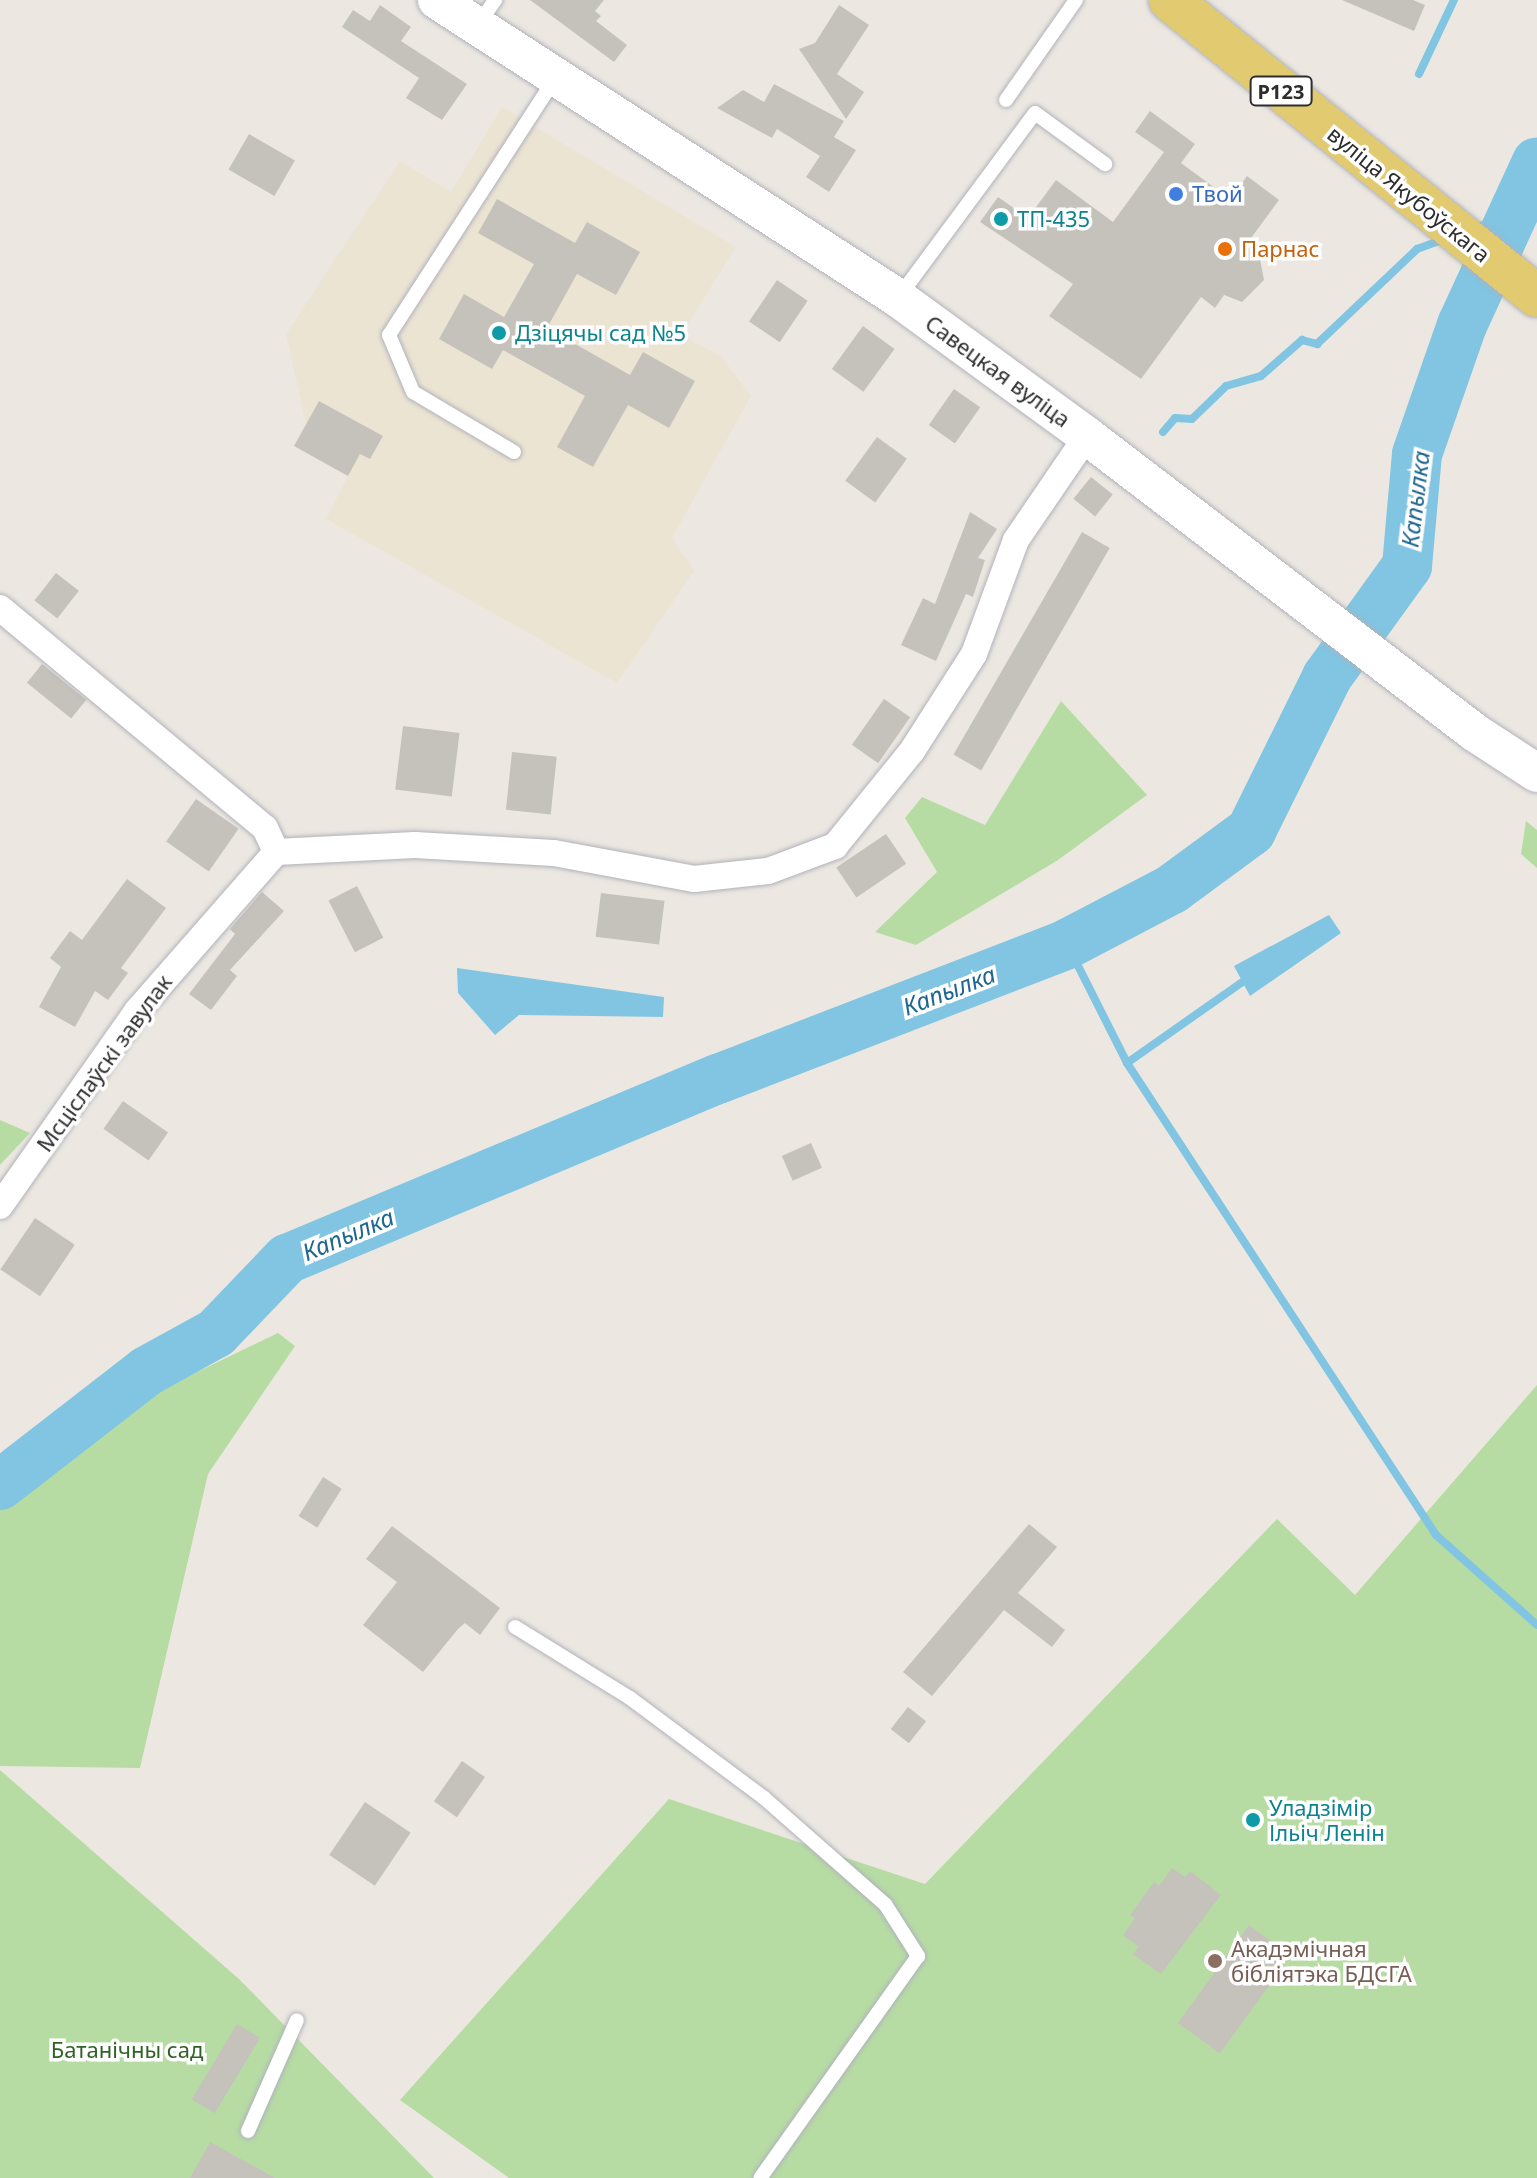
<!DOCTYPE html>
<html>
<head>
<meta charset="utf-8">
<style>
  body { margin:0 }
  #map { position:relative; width:1537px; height:2178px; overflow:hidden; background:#ece8e1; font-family:"Noto Sans",sans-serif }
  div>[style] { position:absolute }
  .education>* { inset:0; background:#ece4d3 }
  .green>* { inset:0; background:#b6dca4 }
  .water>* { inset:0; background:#81c5e2 }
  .stream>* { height:8px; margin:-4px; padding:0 4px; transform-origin:4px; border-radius:4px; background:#81c5e2 }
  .river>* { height:50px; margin:-25px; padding:0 25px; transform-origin:25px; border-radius:25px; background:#81c5e2 }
  .building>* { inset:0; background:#c5c2bc; transform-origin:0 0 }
  .roads { filter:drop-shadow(0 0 2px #b1b2bb) drop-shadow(0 0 2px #b1b2bb) }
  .service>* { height:14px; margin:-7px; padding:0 7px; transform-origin:7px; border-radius:7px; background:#fff }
  .minor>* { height:26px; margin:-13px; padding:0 13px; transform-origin:13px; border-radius:13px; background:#fff }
  .secondary>* { height:38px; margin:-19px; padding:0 19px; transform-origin:19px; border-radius:19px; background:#fff }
  .primary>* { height:42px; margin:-21px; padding:0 21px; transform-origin:21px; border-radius:21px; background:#e2ca71 }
  .dots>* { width:22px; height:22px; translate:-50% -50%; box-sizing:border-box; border:4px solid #fff; border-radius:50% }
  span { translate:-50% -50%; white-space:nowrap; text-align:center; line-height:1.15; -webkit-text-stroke:7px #fff; paint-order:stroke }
  .shield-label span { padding:2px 6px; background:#fff; border:2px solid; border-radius:6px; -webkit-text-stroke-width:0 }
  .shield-label { font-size:20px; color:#2d2d2d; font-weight:700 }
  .shop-label { font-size:22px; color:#366cbe }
  .left { translate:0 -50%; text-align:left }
  .street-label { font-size:22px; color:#2d2d2d }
  .culture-label { font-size:22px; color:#0d838f }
  .food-label { font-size:22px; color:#c56008 }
  .education-label { font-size:22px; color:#785e54 }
  .park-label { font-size:22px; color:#2f6324 }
  .water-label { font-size:24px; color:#1d6690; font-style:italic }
</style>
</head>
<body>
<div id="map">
  <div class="education">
    <div style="clip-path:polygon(502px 107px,736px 247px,681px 335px,721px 356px,751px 396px,672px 538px,694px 571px,617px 683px,326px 519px,348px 476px,294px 446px,306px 424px,286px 334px,400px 161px,451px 192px)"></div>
  </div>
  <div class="green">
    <div style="clip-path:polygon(1061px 701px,1147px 795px,1058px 860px,916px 945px,875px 932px,937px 872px,905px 818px,922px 797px,985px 825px)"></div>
    <div style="clip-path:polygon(1526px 821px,1537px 830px,1537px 868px,1521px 854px)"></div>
    <div style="clip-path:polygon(0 1120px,30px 1133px,0 1165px)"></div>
    <div style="clip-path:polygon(278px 1333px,295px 1346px,208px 1474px,140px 1768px,0 1766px,0 1499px,164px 1388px)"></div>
    <div style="clip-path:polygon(1537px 1385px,1537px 2178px,509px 2178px,400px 2100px,669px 1799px,925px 1884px,1277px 1519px,1355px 1595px)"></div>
    <div style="clip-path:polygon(0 1770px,239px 1979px,434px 2178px,0 2178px)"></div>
  </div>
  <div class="water">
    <div style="clip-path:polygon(1329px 915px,1341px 933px,1250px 996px,1234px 966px)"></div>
    <div style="clip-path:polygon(457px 968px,664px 997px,663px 1017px,519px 1015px,495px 1035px,458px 993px)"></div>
  </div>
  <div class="stream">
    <div style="left:1419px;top:74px;width:82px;rotate:-64.7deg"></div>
    <div style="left:1474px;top:228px;width:41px;rotate:-18.4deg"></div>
    <div style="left:1163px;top:432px;width:18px;rotate:-49deg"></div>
    <div style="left:1175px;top:418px;width:17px;rotate:3deg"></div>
    <div style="left:1192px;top:419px;width:47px;rotate:-44.1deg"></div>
    <div style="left:1226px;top:386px;width:36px;rotate:-16deg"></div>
    <div style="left:1261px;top:376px;width:55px;rotate:-41.3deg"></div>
    <div style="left:1302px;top:340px;width:16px;rotate:15deg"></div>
    <div style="left:1317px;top:344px;width:138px;rotate:-43.5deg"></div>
    <div style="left:1417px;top:249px;width:32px;rotate:-20deg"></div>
    <div style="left:1067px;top:944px;width:133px;rotate:63.2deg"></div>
    <div style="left:1127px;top:1063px;width:564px;rotate:56.79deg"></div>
    <div style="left:1436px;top:1535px;width:135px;rotate:41.7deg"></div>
    <div style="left:1127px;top:1063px;width:148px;rotate:-35.1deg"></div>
  </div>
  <div class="river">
    <div style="left:0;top:1485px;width:186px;rotate:-37.8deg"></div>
    <div style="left:147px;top:1371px;width:79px;rotate:-28.8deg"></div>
    <div style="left:216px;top:1333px;width:103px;rotate:-46.2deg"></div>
    <div style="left:287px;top:1259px;width:467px;rotate:-22.7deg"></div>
    <div style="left:718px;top:1079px;width:374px;rotate:-21.1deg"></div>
    <div style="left:1067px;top:944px;width:119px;rotate:-27.6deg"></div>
    <div style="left:1172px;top:889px;width:98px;rotate:-36.3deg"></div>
    <div style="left:1251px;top:831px;width:172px;rotate:-63.7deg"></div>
    <div style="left:1327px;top:677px;width:137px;rotate:-54.2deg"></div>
    <div style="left:1407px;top:566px;width:112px;rotate:-84.9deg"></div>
    <div style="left:1417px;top:454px;width:137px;rotate:-70.8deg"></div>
    <div style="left:1462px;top:325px;width:179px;rotate:-65.3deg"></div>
  </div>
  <div class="building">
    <div style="clip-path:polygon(530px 0,604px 0,595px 11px,601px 16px,596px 21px,627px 45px,614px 62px)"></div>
    <div style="clip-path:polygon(1342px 0,1413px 0,1425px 5px,1414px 31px)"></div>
    <div style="clip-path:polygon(380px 5px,411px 27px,401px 41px,467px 84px,442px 120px,406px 98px,419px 78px,342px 27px,353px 10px,370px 21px)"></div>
    <div style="clip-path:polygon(839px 5px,869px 25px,837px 74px,864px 92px,846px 119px,799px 49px,815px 43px)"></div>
    <div style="clip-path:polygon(774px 84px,844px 121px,834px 137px,856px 150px,829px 192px,806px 177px,820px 156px,777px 129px,772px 138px,717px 108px,743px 90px,764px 102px)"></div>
    <div style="clip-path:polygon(1150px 111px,1195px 144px,1181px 163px,1230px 199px,1247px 176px,1279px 200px,1246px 245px,1260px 259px,1264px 280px,1242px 302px,1224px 295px,1215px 308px,1201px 297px,1141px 379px,1049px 316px,1073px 284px,980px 222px,998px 197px,1028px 218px,1056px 180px,1113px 222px,1164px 152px,1135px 132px)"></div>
    <div style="left:249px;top:134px;width:53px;height:41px;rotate:30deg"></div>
    <div style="clip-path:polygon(497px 199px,575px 243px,587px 222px,640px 252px,616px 295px,577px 274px,547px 328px,630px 375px,643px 352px,695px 381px,669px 428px,628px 405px,593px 467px,557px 447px,585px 396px,503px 350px,492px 369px,439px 339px,464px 294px,504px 317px,534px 264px,478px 233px)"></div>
    <div style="left:777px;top:280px;width:37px;height:50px;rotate:34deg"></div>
    <div style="left:863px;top:326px;width:39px;height:53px;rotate:36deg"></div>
    <div style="left:954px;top:389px;width:32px;height:44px;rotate:35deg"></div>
    <div style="clip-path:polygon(319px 401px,383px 436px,370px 459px,360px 454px,348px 476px,294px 446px)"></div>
    <div style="left:877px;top:437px;width:37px;height:54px;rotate:36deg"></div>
    <div style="left:1091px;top:477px;width:28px;height:28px;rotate:39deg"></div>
    <div style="clip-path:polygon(970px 512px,997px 529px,978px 558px,985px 560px,973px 597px,966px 594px,936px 661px,901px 645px,923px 598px,935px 604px)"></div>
    <div style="left:1082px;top:532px;width:32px;height:257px;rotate:30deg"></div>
    <div style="left:56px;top:573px;width:29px;height:35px;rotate:38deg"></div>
    <div style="left:42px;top:664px;width:57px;height:24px;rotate:39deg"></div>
    <div style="left:884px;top:699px;width:32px;height:56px;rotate:35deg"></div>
    <div style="left:403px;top:726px;width:57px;height:64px;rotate:7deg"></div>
    <div style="left:512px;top:752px;width:45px;height:58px;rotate:6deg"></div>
    <div style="left:196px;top:799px;width:52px;height:52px;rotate:35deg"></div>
    <div style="left:886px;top:834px;width:36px;height:60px;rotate:56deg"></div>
    <div style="clip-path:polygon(127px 879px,166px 908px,121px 968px,128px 973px,108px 1000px,95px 991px,75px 1027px,39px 1007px,61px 967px,50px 958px,70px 931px,82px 940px)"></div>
    <div style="left:357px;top:886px;width:58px;height:32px;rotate:63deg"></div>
    <div style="clip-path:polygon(262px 892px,284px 911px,230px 970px,237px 976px,211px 1010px,189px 994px,235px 934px,230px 929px)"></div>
    <div style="left:601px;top:893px;width:64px;height:44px;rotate:7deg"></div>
    <div style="left:123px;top:1101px;width:55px;height:34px;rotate:35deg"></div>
    <div style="left:811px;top:1143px;width:27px;height:32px;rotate:66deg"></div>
    <div style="left:35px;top:1218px;width:48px;height:62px;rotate:34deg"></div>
    <div style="left:323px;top:1477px;width:22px;height:46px;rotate:32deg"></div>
    <div style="clip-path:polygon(1029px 1524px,1057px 1547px,1018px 1593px,1065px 1630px,1052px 1647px,1004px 1610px,932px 1696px,903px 1672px)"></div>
    <div style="clip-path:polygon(392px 1526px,500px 1608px,480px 1635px,465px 1623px,458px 1629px,423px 1672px,363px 1625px,397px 1582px,366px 1559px)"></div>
    <div style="left:908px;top:1707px;width:23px;height:28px;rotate:38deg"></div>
    <div style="left:462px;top:1761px;width:28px;height:49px;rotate:35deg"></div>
    <div style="left:365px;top:1802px;width:55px;height:64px;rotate:34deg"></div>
    <div style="clip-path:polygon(1172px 1868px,1185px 1877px,1190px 1871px,1221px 1895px,1161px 1974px,1133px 1954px,1139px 1947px,1123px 1935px,1135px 1918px,1130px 1915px,1154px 1882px,1159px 1886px)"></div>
    <div style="left:1249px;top:1925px;width:52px;height:121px;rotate:36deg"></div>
    <div style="left:237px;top:2024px;width:27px;height:88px;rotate:31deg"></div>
    <div style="clip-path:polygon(210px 2142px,275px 2178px,190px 2178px)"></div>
  </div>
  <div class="roads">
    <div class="service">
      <div style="left:477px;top:26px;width:32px;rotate:-55deg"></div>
      <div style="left:1006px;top:100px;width:122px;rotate:-55deg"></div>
      <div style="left:898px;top:298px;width:230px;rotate:-53.5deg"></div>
      <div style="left:1035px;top:113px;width:87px;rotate:36.1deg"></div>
      <div style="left:514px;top:452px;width:117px;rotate:-149.3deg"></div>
      <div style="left:413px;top:392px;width:62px;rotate:-112.8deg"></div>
      <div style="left:389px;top:335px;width:306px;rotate:-57.1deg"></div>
      <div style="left:515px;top:1627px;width:135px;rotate:31.7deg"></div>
      <div style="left:630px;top:1698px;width:166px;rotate:36.7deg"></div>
      <div style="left:763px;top:1797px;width:162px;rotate:41.3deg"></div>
      <div style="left:885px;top:1904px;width:62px;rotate:57.6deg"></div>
      <div style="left:918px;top:1956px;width:272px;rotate:125.4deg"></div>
      <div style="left:248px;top:2131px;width:121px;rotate:-66.2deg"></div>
    </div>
    <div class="minor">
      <div style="left:0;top:608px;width:344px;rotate:39.7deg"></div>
      <div style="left:265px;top:828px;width:26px;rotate:65deg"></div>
      <div style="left:0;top:1206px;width:238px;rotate:-54.9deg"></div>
      <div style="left:137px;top:1011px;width:211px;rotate:-48.8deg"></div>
      <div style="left:276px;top:852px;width:139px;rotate:-2.9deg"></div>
      <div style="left:415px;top:845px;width:139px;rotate:3.3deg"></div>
      <div style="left:554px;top:853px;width:142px;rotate:10.5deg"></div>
      <div style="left:694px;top:879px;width:74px;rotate:-6.2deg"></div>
      <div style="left:768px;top:871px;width:72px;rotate:-20.5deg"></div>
      <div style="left:835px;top:846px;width:122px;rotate:-51deg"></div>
      <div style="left:912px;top:751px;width:115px;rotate:-57.4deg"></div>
      <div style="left:974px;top:654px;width:121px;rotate:-69.8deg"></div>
      <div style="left:1016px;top:540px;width:126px;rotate:-55.7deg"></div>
    </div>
    <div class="secondary">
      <div style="left:437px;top:0;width:549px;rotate:32.88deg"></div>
      <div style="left:898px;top:298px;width:234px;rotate:36.1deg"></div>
      <div style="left:1087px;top:436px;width:487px;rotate:37.4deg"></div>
      <div style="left:1474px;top:732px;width:75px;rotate:33.1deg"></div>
    </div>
    <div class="primary">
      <div style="left:1170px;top:0;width:471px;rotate:38.9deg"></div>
    </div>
  </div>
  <div class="dots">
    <div style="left:1176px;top:194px;background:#3f7fe0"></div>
    <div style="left:1001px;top:219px;background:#0f9aa8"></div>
    <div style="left:1225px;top:249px;background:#e8710a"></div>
    <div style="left:499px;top:333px;background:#0f9aa8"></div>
    <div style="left:1253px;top:1820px;background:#0f9aa8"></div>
    <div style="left:1215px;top:1961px;background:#8d6e63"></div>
  </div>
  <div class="shield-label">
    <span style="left:1281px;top:91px">Р123</span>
  </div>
  <div class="shop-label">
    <span class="left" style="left:1192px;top:194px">Твой</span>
  </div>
  <div class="street-label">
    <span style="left:1409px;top:194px;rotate:39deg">вуліца Якубоўскага</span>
    <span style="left:998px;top:371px;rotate:36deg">Савецкая вуліца</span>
    <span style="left:104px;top:1063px;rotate:-54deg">Мсціслаўскі завулак</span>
  </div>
  <div class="culture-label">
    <span class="left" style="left:1017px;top:219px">ТП-435</span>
    <span class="left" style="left:515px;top:333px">Дзіцячы сад №5</span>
    <span class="left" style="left:1269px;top:1820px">Уладзімір<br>Ільіч Ленін</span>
  </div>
  <div class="food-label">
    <span class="left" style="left:1241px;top:249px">Парнас</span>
  </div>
  <div class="education-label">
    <span class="left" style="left:1231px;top:1961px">Акадэмічная<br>бібліятэка БДСГА</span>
  </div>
  <div class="park-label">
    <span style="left:127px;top:2050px">Батанічны сад</span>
  </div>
  <div class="water-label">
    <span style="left:1415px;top:499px;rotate:-83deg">Капылка</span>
    <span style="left:949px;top:990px;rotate:-21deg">Капылка</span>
    <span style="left:348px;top:1234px;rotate:-23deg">Капылка</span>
  </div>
</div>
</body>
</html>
